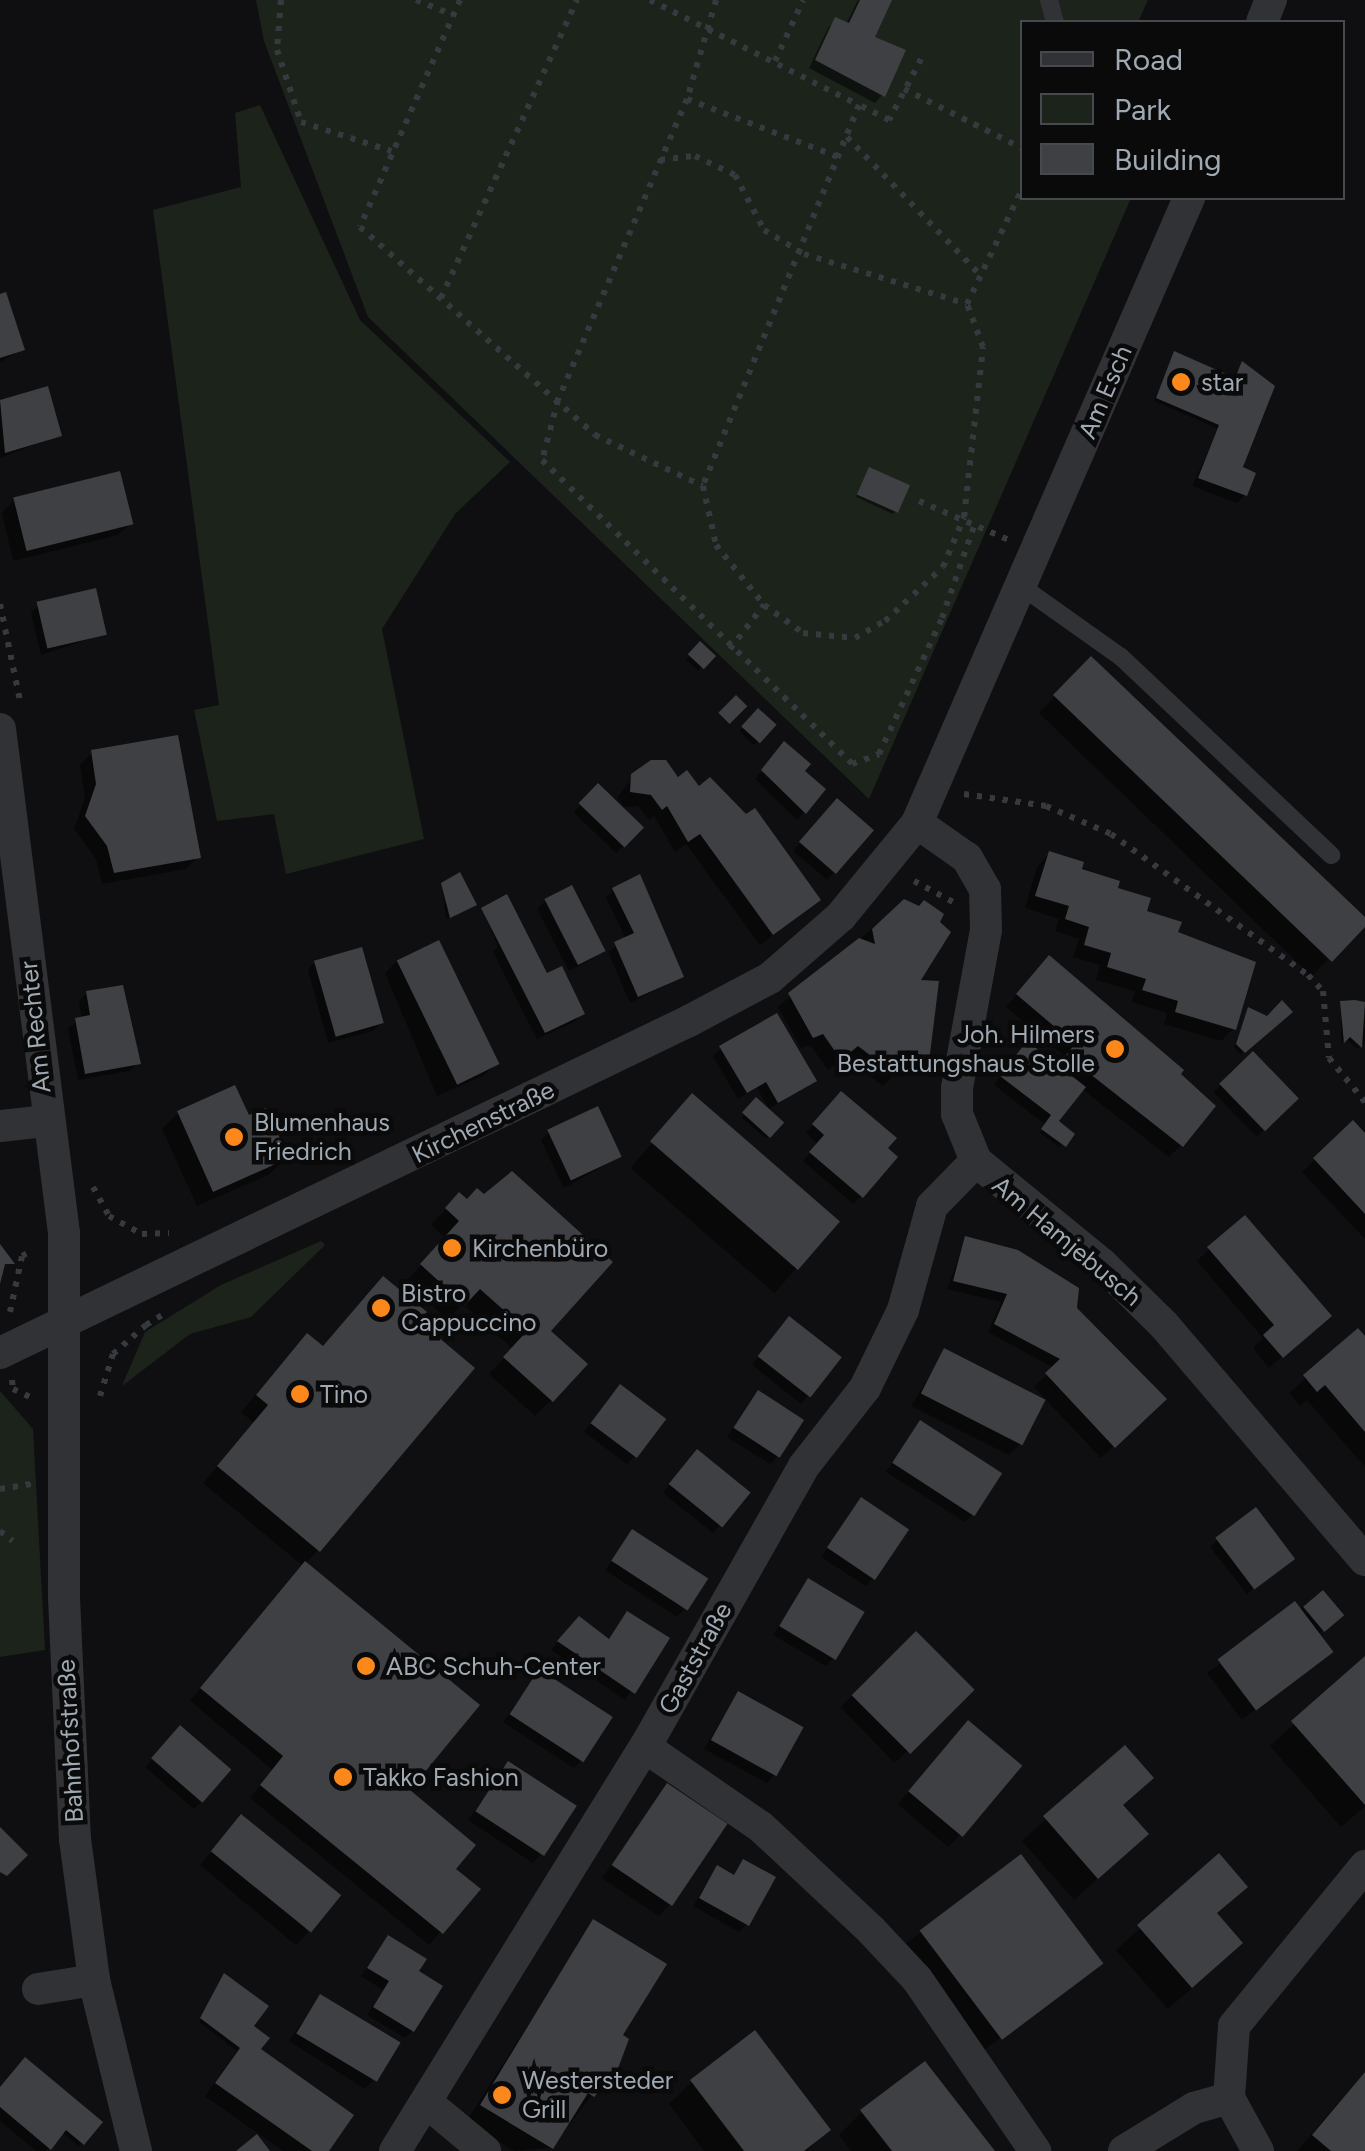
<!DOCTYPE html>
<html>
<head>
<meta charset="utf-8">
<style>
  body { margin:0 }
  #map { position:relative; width:1365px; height:2151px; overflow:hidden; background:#0f0f11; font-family:Figtree,sans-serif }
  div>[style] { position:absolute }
  .green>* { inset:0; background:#1c231b }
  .shadow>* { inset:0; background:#0007; transform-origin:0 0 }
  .building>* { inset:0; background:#3e4044; transform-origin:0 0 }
  .path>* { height:6px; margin-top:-3px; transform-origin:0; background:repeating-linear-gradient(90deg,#36393d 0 5px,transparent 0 13px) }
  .service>* { height:18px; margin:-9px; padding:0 9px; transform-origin:9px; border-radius:9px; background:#303236 }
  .minor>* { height:32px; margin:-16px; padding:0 16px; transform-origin:16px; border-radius:16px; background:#303236 }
  .dots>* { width:28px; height:28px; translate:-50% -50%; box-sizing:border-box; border:5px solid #0a0a0b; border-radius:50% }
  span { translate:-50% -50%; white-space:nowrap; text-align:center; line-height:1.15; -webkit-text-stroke:9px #0a0a0b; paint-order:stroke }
  .poi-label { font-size:25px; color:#9fa9b3 }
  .left { translate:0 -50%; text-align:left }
  .right { translate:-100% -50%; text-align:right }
  .street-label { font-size:25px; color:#9fa9b3 }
  .legend { position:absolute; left:1020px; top:20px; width:325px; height:180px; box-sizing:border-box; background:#0a0a0b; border:2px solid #464a4e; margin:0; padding:12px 18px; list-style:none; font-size:30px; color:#9fa9b3 }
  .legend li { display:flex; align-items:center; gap:20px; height:50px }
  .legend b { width:50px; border:2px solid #464a4e }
</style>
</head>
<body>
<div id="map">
  <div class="green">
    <div style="clip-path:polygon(256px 0,1148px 0,1138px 22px,1022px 22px,1022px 198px,1131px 198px,869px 799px,368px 317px,264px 41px)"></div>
    <div style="clip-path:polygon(260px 105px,360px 320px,510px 462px,455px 514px,382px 629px,424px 839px,286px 874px,274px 814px,217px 821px,194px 710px,219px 705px,153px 210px,241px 187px,235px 113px)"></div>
    <div style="clip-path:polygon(321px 1241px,325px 1245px,251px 1317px,190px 1334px,122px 1386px,145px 1332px,221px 1285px)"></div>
    <div style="clip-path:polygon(0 1391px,33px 1429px,45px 1650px,0 1657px)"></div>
  </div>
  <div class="shadow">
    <div style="clip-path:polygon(858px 0,889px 0,872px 38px,882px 95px,875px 103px,809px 68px,828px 28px,836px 20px,846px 24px)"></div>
    <div style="clip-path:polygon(0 297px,22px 349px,0 362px)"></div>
    <div style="clip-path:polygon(1175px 354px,1232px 379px,1242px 364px,1245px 495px,1237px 503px,1192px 486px,1219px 429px,1154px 401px)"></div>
    <div style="clip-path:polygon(46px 389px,60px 435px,0 458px,0 403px)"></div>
    <div style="clip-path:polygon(869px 470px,896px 511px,893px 514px,856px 497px)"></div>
    <div style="clip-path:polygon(14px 500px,131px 523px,118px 535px,13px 561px,2px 512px)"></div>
    <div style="clip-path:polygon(39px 605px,104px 634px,41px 655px,31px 613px)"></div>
    <div style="left:700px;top:645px;width:16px;height:20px;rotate:43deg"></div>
    <div style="left:1091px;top:659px;width:379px;height:75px;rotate:44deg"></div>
    <div style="left:759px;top:711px;width:20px;height:28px;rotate:45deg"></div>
    <div style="clip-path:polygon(92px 753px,198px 857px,186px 869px,102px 884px,96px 859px,74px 829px,85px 798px,80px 765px)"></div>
    <div style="clip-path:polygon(777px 753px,823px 790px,797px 820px,755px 779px)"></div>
    <div style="clip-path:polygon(658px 762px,698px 789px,818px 900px,760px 945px,686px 844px,675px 852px,654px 816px,649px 820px,638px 806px,624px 807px,617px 798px,641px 767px)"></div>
    <div style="left:598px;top:787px;width:59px;height:35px;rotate:44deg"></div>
    <div style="clip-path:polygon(829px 809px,834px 872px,827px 880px,793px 851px)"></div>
    <div style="clip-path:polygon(1049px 854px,1117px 882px,1115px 890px,1175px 934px,1233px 1029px,1221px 1041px,1164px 1024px,1167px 1013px,1132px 1002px,1135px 991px,1096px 980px,1100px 965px,1073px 957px,1079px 939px,1055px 931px,1059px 919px,1025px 908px,1037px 867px)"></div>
    <div style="clip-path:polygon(442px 885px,471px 907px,446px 919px)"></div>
    <div style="clip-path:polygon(614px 890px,681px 977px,630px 1003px,608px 952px,626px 939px,606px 898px)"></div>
    <div style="clip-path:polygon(545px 901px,602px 950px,594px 958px,569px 971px,537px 909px)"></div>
    <div style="clip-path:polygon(904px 902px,917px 982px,936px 983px,927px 1060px,911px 1076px,900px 1068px,883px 1086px,844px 1057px,828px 1070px,810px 1045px,801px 1048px,778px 1007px)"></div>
    <div style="clip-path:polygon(483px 910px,582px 1014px,574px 1022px,537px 1039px,493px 952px,498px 947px)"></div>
    <div style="clip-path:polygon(397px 961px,458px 977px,496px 1064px,483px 1076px,437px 1096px,385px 973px)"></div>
    <div style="clip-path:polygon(315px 962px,381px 1023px,373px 1031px,328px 1043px,308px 970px)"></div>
    <div style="clip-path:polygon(1037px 971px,1181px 1145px,1169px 1157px,1082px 1089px,1056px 1122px,1061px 1148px,1040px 1133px,1046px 1125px,994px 1085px,1020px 1052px,1056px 1067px,1065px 1057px,1006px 1007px)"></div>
    <div style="clip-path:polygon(87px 993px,138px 1063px,130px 1071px,78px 1080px,68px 1028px,82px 1019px,79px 1001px)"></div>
    <div style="clip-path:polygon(1341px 1004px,1365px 1005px,1365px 1042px,1357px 1049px,1346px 1038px,1341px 1043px)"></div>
    <div style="clip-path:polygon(1248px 1010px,1268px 1019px,1289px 1012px,1240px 1054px,1234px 1048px)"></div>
    <div style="clip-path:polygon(721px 1048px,814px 1081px,769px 1109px,757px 1088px,738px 1099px,713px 1056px)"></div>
    <div style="left:1253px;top:1054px;width:62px;height:55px;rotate:46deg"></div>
    <div style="left:692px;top:1097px;width:191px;height:94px;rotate:41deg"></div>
    <div style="left:756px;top:1101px;width:32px;height:22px;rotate:41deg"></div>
    <div style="clip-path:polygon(833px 1102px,861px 1196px,853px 1204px,803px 1161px,818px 1144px,806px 1133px)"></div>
    <div style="clip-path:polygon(178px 1113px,248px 1119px,286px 1157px,270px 1174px,197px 1206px,162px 1129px)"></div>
    <div style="clip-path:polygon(1353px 1124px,1365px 1136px,1365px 1239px,1302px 1172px)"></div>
    <div style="clip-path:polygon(549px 1132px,619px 1157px,564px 1188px,541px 1140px)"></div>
    <div style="clip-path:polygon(459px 1195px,548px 1331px,551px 1400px,535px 1416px,489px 1374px,513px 1349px,463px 1304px,447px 1319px,406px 1282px,445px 1238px,431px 1225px)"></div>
    <div style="clip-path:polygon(966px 1239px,1074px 1309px,1163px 1399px,1101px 1458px,1034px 1387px,1054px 1368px,988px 1332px,1001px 1302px,947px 1289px)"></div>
    <div style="clip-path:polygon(1209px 1249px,1316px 1328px,1269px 1368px,1253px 1348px,1263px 1338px,1197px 1261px)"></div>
    <div style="clip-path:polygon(416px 1322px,318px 1550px,305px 1564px,407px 1790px,453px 1869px,477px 1889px,429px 1945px,250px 1798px,273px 1770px,190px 1701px,303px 1566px,203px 1483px,254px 1423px,241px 1412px,291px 1353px)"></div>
    <div style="clip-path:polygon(782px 1327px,839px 1358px,801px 1404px,752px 1365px)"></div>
    <div style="clip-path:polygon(1358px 1332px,1365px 1340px,1365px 1467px,1307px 1400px,1300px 1406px,1289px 1393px)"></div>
    <div style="clip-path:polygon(945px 1351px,1021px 1443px,1009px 1455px,911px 1406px)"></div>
    <div style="clip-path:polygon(758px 1393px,777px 1457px,770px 1464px,727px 1437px)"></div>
    <div style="clip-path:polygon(612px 1395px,635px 1456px,627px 1464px,584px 1432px)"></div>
    <div style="clip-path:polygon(920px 1423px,973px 1514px,965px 1522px,886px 1472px)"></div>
    <div style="clip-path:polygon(689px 1460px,720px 1525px,713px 1533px,663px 1493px)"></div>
    <div style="clip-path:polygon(861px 1500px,873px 1578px,866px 1586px,821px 1557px)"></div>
    <div style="clip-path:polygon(633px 1532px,684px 1610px,677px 1617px,605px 1570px)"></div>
    <div style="clip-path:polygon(1218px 1539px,1284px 1566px,1247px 1594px,1210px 1547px)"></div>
    <div style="clip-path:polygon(808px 1581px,833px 1658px,826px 1666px,773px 1635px)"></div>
    <div style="clip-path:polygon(1322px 1593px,1341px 1615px,1317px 1635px,1330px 1652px,1242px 1720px,1207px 1673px)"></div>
    <div style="clip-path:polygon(627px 1614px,666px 1639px,625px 1700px,551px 1650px,571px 1627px,608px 1641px)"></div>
    <div style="left:916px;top:1634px;width:78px;height:105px;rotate:46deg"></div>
    <div style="clip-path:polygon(1365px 1660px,1365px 1806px,1341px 1827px,1270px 1746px)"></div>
    <div style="clip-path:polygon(539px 1672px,582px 1760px,574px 1768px,503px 1722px)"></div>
    <div style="clip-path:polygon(738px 1694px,774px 1775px,767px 1783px,704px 1749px)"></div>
    <div style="clip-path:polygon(172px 1736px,202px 1801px,194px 1809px,145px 1767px)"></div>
    <div style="clip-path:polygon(956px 1736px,960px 1835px,948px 1847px,898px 1804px)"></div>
    <div style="clip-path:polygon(1125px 1748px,1121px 1807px,1146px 1834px,1074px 1900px,1022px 1841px)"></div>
    <div style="clip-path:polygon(508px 1764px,540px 1855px,533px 1863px,468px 1820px)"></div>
    <div style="clip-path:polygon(667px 1787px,671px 1903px,659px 1916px,602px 1878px)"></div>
    <div style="clip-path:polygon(229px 1830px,308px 1932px,296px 1945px,200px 1865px)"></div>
    <div style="left:1021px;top:1857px;width:132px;height:158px;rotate:53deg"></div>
    <div style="clip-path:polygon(1218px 1857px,1244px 1886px,1215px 1915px,1217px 1966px,1168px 2009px,1116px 1950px)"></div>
    <div style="clip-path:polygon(744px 1862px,747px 1924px,739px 1932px,693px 1906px,717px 1868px,732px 1877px)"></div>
    <div style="clip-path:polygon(594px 1922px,620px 2036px,592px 2095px,551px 2148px,514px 2151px,466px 2122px)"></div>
    <div style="clip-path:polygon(388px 1938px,416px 1972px,412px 2031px,405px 2038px,367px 2015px,383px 1990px,361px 1976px)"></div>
    <div style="clip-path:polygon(225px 1976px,257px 2050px,326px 2151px,283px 2151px,205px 2096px,237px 2051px,199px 2022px)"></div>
    <div style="clip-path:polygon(320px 1997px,373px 2081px,365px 2089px,289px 2041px)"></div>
    <div style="clip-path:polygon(1365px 2072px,1365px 2151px,1297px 2151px)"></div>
    <div style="clip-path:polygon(692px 2082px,828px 2129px,807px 2151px,704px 2151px,669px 2104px)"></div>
    <div style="clip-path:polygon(0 2089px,99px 2122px,79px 2146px,62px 2132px,46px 2151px,36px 2151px,0 2121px)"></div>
    <div style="clip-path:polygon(862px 2112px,992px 2151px,851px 2151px,839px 2135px)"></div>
  </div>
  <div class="building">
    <div style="clip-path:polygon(860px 0,892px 0,875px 37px,906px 50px,885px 97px,815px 60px,835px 17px,849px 23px)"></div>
    <div style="clip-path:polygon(6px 292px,25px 350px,0 358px,0 294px)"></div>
    <div style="clip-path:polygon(1174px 351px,1235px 378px,1242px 361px,1275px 386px,1243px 467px,1256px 473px,1247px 496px,1198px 478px,1219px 425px,1156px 398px)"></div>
    <div style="clip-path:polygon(48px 386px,62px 436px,5px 453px,0 400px)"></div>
    <div style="left:869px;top:467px;width:45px;height:30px;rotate:24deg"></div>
    <div style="left:120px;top:471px;width:55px;height:110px;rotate:76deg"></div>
    <div style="left:96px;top:588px;width:48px;height:61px;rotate:77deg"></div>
    <div style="left:700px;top:641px;width:22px;height:18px;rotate:43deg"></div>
    <div style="clip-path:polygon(1091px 656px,1365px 917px,1365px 927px,1332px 962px,1053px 695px)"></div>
    <div style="left:736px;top:695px;width:16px;height:25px;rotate:45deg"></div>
    <div style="left:758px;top:708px;width:25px;height:25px;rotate:42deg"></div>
    <div style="clip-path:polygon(178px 735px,201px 858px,114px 873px,107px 846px,85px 816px,96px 784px,91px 750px)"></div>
    <div style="clip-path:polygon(784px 741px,811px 764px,805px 771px,826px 789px,806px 814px,761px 770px)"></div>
    <div style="clip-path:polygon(651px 760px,666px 760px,678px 777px,687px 770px,699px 786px,710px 777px,746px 814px,755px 808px,821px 900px,773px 935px,700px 834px,688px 842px,667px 806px,662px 810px,651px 795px,630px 792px,631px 774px)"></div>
    <div style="left:598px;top:783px;width:64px;height:28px;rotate:44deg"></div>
    <div style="left:837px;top:798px;width:49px;height:58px;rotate:41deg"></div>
    <div style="clip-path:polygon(1049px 851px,1084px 862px,1082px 869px,1120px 881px,1118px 888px,1151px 898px,1147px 911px,1182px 922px,1178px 932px,1256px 962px,1236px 1030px,1175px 1012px,1178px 1001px,1142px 990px,1146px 979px,1107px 967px,1111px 953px,1084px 945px,1089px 927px,1065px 919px,1069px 906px,1035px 896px)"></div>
    <div style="clip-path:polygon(460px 872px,477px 905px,450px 918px,441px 883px)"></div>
    <div style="clip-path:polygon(640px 874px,684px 977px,638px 997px,614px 942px,634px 933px,612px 888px)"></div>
    <div style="left:572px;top:885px;width:74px;height:31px;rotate:63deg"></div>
    <div style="clip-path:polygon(507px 894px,547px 973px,562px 966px,585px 1014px,545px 1033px,481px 908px)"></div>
    <div style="clip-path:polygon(904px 899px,919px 906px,924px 900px,944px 914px,940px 922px,951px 932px,921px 980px,939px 981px,929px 1062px,915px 1052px,897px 1076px,858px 1046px,841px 1060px,823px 1034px,813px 1038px,788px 993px,859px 938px,875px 944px,872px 929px)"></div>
    <div style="left:439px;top:940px;width:138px;height:47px;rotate:64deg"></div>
    <div style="left:362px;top:947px;width:79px;height:50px;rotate:74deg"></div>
    <div style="clip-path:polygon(1049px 955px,1184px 1070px,1181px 1074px,1216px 1106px,1183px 1147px,1066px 1055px,1075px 1044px,1016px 994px)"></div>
    <div style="clip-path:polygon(123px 985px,141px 1064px,85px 1074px,75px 1018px,90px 1015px,86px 991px)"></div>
    <div style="clip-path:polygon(1282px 1000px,1293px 1012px,1245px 1053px,1236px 1044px,1248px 1007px,1267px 1016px)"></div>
    <div style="clip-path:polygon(1355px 1000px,1365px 1002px,1362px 1048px,1350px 1037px,1344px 1043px,1340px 1001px)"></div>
    <div style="clip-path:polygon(777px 1013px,817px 1081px,778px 1103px,766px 1082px,747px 1093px,719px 1046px)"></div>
    <div style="clip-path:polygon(1027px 1041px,1086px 1087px,1059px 1121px,1075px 1134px,1066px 1147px,1041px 1129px,1051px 1115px,1000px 1076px)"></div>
    <div style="left:1253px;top:1051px;width:66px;height:47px;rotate:46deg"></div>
    <div style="clip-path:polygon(235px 1085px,249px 1115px,266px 1108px,289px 1158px,213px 1192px,177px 1111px)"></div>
    <div style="clip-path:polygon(841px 1091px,897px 1138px,888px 1148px,898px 1157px,863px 1198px,809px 1152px,824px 1135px,812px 1124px)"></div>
    <div style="left:692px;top:1093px;width:196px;height:64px;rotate:41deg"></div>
    <div style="left:756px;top:1097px;width:38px;height:21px;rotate:42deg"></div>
    <div style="left:598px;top:1106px;width:56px;height:56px;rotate:65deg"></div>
    <div style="clip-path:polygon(1353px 1120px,1365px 1133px,1365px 1214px,1313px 1158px)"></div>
    <div style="clip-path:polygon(512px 1171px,613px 1262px,551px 1331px,588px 1364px,553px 1402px,503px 1357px,527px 1331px,480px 1289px,465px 1305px,420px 1264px,459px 1221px,445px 1208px,459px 1192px,467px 1199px,477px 1188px,484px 1194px)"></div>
    <div style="clip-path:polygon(1245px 1215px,1332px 1316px,1283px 1358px,1263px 1335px,1274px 1325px,1207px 1247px)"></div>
    <div style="clip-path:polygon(965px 1236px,1018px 1250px,1079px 1288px,1077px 1308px,1167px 1399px,1115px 1448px,1045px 1373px,1060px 1359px,994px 1324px,1007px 1294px,953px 1281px)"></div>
    <div style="clip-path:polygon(0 1244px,15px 1264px,5px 1264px,0 1284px)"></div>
    <div style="clip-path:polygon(383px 1276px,427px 1312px,419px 1321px,475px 1368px,320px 1552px,217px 1466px,268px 1405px,256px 1395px,307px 1333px,323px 1346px)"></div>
    <div style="left:789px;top:1316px;width:67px;height:51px;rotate:38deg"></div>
    <div style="clip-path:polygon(1358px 1328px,1365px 1336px,1365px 1432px,1325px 1385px,1317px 1392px,1303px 1375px)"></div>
    <div style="left:944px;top:1348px;width:114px;height:51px;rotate:27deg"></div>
    <div style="left:620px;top:1384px;width:58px;height:49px;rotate:37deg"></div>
    <div style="left:758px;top:1390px;width:55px;height:45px;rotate:33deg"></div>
    <div style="left:920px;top:1420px;width:98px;height:51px;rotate:33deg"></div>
    <div style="left:697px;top:1449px;width:69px;height:45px;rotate:39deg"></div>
    <div style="left:861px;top:1497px;width:58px;height:61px;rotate:34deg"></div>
    <div style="left:1256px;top:1507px;width:65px;height:51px;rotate:53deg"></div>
    <div style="left:632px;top:1529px;width:91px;height:38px;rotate:33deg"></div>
    <div style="clip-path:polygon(305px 1561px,480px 1705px,410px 1790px,476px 1845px,456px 1869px,481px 1889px,443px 1934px,260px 1785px,283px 1756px,200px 1688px)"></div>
    <div style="left:808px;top:1578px;width:66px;height:56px;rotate:31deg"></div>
    <div style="left:1323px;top:1590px;width:33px;height:26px;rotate:50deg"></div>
    <div style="left:1295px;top:1601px;width:64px;height:97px;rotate:53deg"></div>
    <div style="clip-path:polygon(627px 1611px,670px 1638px,635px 1694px,557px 1641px,579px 1616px,609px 1639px)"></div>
    <div style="left:916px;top:1631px;width:83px;height:91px;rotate:45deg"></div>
    <div style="clip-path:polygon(1365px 1656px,1365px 1805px,1291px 1721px)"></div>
    <div style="left:539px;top:1669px;width:88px;height:54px;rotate:33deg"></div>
    <div style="left:738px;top:1691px;width:75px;height:56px;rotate:29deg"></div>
    <div style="left:968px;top:1720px;width:71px;height:93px;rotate:40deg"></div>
    <div style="left:180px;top:1725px;width:68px;height:44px;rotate:41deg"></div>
    <div style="clip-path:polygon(1125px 1745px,1154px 1778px,1123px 1805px,1149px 1834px,1098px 1879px,1043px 1816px)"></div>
    <div style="left:508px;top:1761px;width:82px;height:60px;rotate:33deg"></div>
    <div style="left:667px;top:1783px;width:73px;height:99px;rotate:34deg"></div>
    <div style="left:241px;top:1814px;width:129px;height:48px;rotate:39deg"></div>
    <div style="clip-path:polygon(0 1827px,28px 1855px,7px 1876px,0 1872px)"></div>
    <div style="clip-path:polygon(1219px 1853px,1248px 1887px,1217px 1913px,1243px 1943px,1192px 1988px,1137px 1925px)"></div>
    <div style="left:1021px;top:1854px;width:137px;height:127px;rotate:53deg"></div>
    <div style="clip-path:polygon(743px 1859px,776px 1877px,749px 1926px,699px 1898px,717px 1865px,734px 1875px)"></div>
    <div style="clip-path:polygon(593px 1919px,667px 1964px,623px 2035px,629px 2039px,617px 2071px,594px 2097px,588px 2093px,553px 2149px,480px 2105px)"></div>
    <div style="clip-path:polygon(388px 1935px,427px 1959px,419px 1971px,443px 1986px,414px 2032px,373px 2007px,389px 1981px,367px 1968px)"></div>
    <div style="clip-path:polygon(224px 1973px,269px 2006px,254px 2026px,270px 2038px,261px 2049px,354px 2115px,329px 2151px,312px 2151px,215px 2083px,240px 2048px,200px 2018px)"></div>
    <div style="left:320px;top:1994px;width:94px;height:46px;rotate:31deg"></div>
    <div style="clip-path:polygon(755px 2030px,831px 2130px,804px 2151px,744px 2151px,690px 2080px)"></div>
    <div style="clip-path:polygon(25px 2057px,103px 2122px,84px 2145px,66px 2130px,51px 2150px,0 2107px,0 2087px)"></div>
    <div style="clip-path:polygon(925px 2061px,995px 2151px,892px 2151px,860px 2110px)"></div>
    <div style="clip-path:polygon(1365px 2072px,1365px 2151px,1331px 2151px,1312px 2135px)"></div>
    <div style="clip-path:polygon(257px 2134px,270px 2151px,236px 2151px)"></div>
  </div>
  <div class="path">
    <div style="left:281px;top:0;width:50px;rotate:94.6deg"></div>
    <div style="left:277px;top:50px;width:76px;rotate:71.6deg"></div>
    <div style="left:301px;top:122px;width:95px;rotate:17.9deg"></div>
    <div style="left:416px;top:0;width:40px;rotate:22deg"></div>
    <div style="left:460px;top:0;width:248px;rotate:113.8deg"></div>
    <div style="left:360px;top:227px;width:314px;rotate:41.5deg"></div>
    <div style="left:595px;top:435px;width:119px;rotate:25.3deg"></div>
    <div style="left:650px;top:0;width:234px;rotate:26.7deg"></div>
    <div style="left:716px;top:0;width:103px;rotate:106.3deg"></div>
    <div style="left:687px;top:99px;width:327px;rotate:113.2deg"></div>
    <div style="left:558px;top:400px;width:62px;rotate:104.9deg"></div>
    <div style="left:542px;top:460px;width:434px;rotate:44.4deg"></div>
    <div style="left:852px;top:764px;width:29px;rotate:-20deg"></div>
    <div style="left:879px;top:754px;width:150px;rotate:-65.1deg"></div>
    <div style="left:942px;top:618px;width:101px;rotate:-70.8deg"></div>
    <div style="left:921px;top:59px;width:69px;rotate:117.7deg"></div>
    <div style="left:889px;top:120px;width:34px;rotate:-153deg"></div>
    <div style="left:859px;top:105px;width:412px;rotate:112.3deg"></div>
    <div style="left:703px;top:486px;width:60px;rotate:77.6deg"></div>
    <div style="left:716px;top:545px;width:77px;rotate:51.3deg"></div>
    <div style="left:764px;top:605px;width:48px;rotate:35.7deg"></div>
    <div style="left:803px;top:633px;width:52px;rotate:5.5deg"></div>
    <div style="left:855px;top:638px;width:34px;rotate:-30deg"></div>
    <div style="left:885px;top:621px;width:79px;rotate:-43deg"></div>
    <div style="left:943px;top:567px;width:54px;rotate:-67.2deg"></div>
    <div style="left:964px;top:517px;width:171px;rotate:-83.6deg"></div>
    <div style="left:983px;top:347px;width:46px;rotate:-110.4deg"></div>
    <div style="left:967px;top:304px;width:127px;rotate:-64.4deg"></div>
    <div style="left:775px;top:61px;width:67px;rotate:-65.3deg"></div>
    <div style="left:904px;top:89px;width:132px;rotate:26.6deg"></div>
    <div style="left:687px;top:99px;width:162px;rotate:21deg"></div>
    <div style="left:847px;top:137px;width:194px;rotate:46deg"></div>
    <div style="left:660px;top:160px;width:35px;rotate:-7deg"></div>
    <div style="left:695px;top:156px;width:44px;rotate:25.4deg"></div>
    <div style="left:735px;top:175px;width:62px;rotate:62.2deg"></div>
    <div style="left:764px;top:230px;width:47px;rotate:31deg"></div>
    <div style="left:804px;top:254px;width:170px;rotate:17.1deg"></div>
    <div style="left:441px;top:298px;width:328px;rotate:-65.5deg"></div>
    <div style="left:919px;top:501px;width:98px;rotate:23.4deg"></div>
    <div style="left:0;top:604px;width:99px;rotate:78.3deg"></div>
    <div style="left:730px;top:649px;width:56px;rotate:-52.3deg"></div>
    <div style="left:964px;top:794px;width:83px;rotate:8.3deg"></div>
    <div style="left:1046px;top:806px;width:71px;rotate:23.3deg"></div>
    <div style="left:1111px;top:834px;width:242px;rotate:35.6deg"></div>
    <div style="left:1308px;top:975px;width:22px;rotate:47deg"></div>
    <div style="left:1323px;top:991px;width:67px;rotate:84.9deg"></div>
    <div style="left:1329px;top:1058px;width:57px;rotate:50.7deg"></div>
    <div style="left:914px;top:881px;width:44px;rotate:28.3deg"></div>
    <div style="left:93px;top:1187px;width:33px;rotate:61deg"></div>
    <div style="left:109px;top:1216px;width:38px;rotate:29deg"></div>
    <div style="left:142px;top:1234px;width:27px;rotate:-2deg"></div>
    <div style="left:10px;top:1312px;width:57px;rotate:-77.9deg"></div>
    <div style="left:22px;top:1256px;width:10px;rotate:-29deg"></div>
    <div style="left:146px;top:1325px;width:19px;rotate:-32deg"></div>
    <div style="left:12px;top:1380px;width:9px;rotate:84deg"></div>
    <div style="left:13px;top:1389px;width:23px;rotate:25deg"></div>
    <div style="left:100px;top:1396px;width:44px;rotate:-72.8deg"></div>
    <div style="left:113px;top:1354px;width:44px;rotate:-41.3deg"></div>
    <div style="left:0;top:1489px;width:33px;rotate:-9deg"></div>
    <div style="left:0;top:1531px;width:16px;rotate:38deg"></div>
  </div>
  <div class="service">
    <div style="left:1049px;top:0;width:23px;rotate:75deg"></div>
    <div style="left:1021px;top:586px;width:123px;rotate:35.4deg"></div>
    <div style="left:1121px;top:657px;width:289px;rotate:43.3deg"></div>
  </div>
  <div class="minor">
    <div style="left:1262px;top:22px;width:24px;rotate:-68deg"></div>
    <div style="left:0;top:729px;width:508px;rotate:82.76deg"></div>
    <div style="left:64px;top:1233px;width:365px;rotate:90deg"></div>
    <div style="left:64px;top:1598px;width:241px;rotate:87.4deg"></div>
    <div style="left:75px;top:1839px;width:142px;rotate:82.3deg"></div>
    <div style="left:94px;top:1980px;width:176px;rotate:76.2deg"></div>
    <div style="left:917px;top:823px;width:61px;rotate:35deg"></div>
    <div style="left:967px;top:858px;width:36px;rotate:60deg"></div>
    <div style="left:985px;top:889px;width:41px;rotate:88.6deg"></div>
    <div style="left:986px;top:930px;width:161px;rotate:100.4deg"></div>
    <div style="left:957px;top:1088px;width:26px;rotate:90deg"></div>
    <div style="left:957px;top:1114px;width:51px;rotate:68deg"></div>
    <div style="left:976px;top:1161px;width:163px;rotate:39.3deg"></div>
    <div style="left:1102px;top:1264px;width:87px;rotate:44.5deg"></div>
    <div style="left:1164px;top:1325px;width:309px;rotate:49.5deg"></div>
    <div style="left:0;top:1126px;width:45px;rotate:-6.3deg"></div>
    <div style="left:0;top:1353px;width:765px;rotate:-25.73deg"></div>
    <div style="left:689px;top:1021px;width:92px;rotate:-28deg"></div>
    <div style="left:770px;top:978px;width:94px;rotate:-41.1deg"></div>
    <div style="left:841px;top:916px;width:120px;rotate:-50.7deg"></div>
    <div style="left:917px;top:823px;width:682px;rotate:-66.48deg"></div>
    <div style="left:645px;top:1747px;width:141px;rotate:34.6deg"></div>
    <div style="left:761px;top:1827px;width:151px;rotate:43.1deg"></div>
    <div style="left:871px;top:1930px;width:67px;rotate:46.8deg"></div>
    <div style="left:917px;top:1979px;width:209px;rotate:55.5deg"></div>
    <div style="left:38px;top:1989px;width:57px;rotate:-9.1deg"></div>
    <div style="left:426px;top:2102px;width:77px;rotate:39.7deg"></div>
    <div style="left:395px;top:2151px;width:475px;rotate:-58.3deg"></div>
    <div style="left:645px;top:1747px;width:323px;rotate:-60.5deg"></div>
    <div style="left:804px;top:1466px;width:99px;rotate:-52deg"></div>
    <div style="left:865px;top:1388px;width:87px;rotate:-64deg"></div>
    <div style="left:903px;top:1310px;width:108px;rotate:-74.4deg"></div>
    <div style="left:932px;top:1206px;width:63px;rotate:-45.6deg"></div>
    <div style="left:1124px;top:2151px;width:82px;rotate:-31.6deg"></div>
    <div style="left:1194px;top:2108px;width:36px;rotate:-16deg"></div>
    <div style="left:1258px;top:2151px;width:60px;rotate:-118.7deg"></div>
    <div style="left:1229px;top:2098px;width:72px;rotate:-86deg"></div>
    <div style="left:1234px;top:2026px;width:207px;rotate:-50.7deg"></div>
  </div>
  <div class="dots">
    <div style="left:1181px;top:382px;background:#fc881b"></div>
    <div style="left:1115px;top:1049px;background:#fc881b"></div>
    <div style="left:234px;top:1137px;background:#fc881b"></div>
    <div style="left:452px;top:1248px;background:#fc881b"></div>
    <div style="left:381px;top:1308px;background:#fc881b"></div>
    <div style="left:300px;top:1394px;background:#fc881b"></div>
    <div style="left:366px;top:1666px;background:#fc881b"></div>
    <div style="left:343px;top:1777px;background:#fc881b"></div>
    <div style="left:502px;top:2095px;background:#fc881b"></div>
  </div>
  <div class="poi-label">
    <span class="left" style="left:1201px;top:382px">star</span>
    <span class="right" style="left:1095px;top:1049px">Joh. Hilmers<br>Bestattungshaus Stolle</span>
    <span class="left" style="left:254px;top:1137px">Blumenhaus<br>Friedrich</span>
    <span class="left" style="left:472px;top:1248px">Kirchenbüro</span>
    <span class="left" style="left:401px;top:1308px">Bistro<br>Cappuccino</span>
    <span class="left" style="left:320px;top:1394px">Tino</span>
    <span class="left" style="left:386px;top:1666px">ABC Schuh-Center</span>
    <span class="left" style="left:363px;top:1777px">Takko Fashion</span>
    <span class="left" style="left:522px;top:2095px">Westersteder<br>Grill</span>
  </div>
  <div class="street-label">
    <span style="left:1105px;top:392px;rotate:-67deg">Am Esch</span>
    <span style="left:35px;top:1027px;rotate:-96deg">Am Rechter</span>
    <span style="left:483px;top:1122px;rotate:-26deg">Kirchenstraße</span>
    <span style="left:1067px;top:1241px;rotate:40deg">Am Hamjebusch</span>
    <span style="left:695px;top:1658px;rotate:-61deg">Gaststraße</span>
    <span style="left:70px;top:1741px;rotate:-93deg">Bahnhofstraße</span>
  </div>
  <ul class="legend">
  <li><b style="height:12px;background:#303236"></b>Road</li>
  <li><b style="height:28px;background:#1c231b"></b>Park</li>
  <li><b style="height:28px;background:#3e4044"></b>Building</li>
  </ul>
</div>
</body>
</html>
